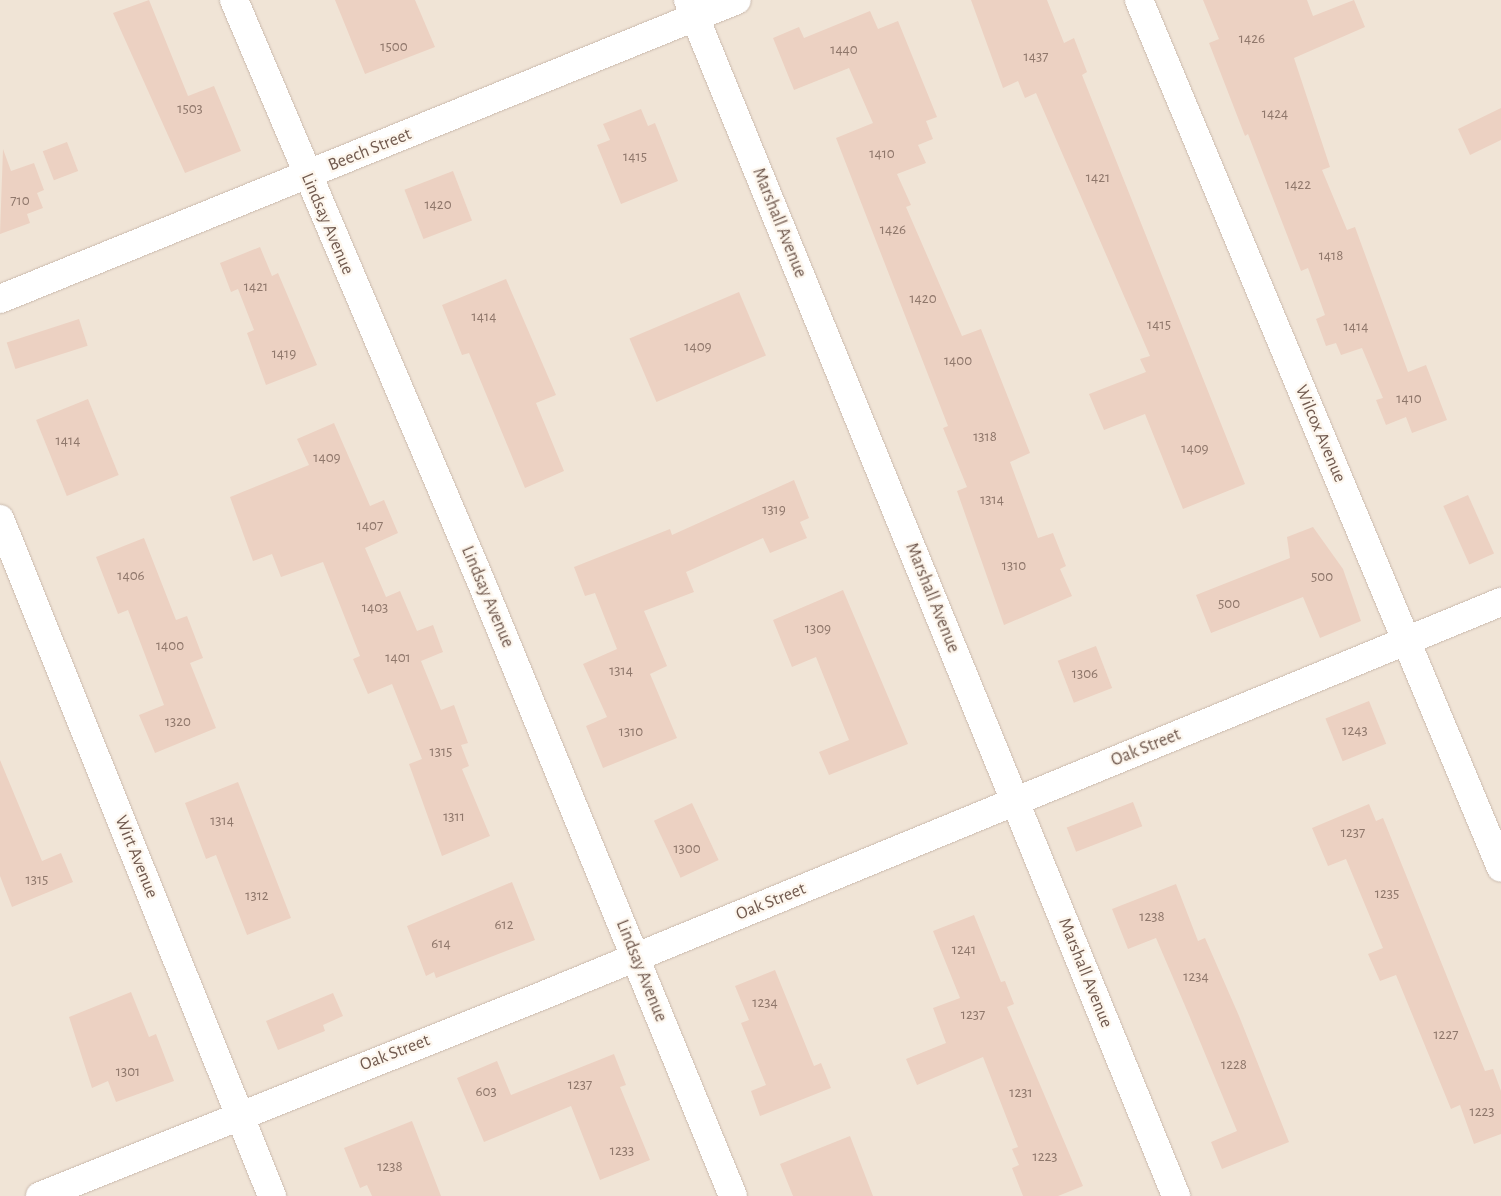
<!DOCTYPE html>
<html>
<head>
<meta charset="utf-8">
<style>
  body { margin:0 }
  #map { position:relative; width:1501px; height:1196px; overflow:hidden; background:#faf2e7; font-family:"Alegreya Sans",sans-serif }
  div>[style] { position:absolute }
  .residential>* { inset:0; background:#f0e4d6; transform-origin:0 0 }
  .building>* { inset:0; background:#ecd1c2; transform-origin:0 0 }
  .roads { filter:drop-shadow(0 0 1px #cabaae) drop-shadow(0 0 1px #cabaae) }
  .street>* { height:28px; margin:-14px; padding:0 14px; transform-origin:14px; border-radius:14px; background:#fff }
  span { translate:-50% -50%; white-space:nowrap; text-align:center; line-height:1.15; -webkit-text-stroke:4.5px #fdf6ed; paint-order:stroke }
  .number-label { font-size:15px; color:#8f776b }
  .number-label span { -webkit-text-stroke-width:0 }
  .street-label { font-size:18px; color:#70594e }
</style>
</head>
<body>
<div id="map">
  <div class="residential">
    <div style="left:0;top:0;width:1501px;height:1196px"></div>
  </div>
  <div class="building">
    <div style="clip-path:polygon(149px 0,188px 96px,214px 86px,241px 151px,185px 173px,113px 13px)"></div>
    <div style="clip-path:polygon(335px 0,415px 0,435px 47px,365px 74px)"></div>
    <div style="clip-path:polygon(971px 0,1047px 0,1064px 43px,1074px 38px,1087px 72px,1082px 75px,1245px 484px,1183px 509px,1145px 414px,1104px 430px,1089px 394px,1146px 372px,1140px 359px,1150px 356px,1036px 93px,1025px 98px,1018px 81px,1003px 88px)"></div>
    <div style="clip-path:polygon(1203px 0,1307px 0,1313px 16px,1354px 0,1365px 27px,1294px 58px,1330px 167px,1322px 170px,1347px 230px,1355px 227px,1408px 372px,1426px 365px,1447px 420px,1412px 433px,1406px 417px,1386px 425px,1376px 400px,1383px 398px,1362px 348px,1341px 355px,1336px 343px,1326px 346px,1316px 319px,1325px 315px,1308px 268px,1301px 271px,1248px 134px,1245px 136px,1209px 43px,1219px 39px)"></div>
    <div style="clip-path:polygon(870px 11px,878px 29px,898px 21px,937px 117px,926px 121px,933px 139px,918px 145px,926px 163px,897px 174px,911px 205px,906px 207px,962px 336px,981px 329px,1030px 453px,1010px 462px,1038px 538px,1053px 533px,1066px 566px,1060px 569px,1072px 596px,1004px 625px,957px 491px,967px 487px,943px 428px,948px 426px,836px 138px,873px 123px,849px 68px,794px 90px,773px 38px,799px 27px,804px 38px)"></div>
    <div style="clip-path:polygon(1501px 108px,1501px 140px,1470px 155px,1458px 129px)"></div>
    <div style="clip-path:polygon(641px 109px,648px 126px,655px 123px,678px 181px,621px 204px,597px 145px,610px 140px,603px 124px)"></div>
    <div style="left:67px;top:142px;width:31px;height:26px;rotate:69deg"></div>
    <div style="clip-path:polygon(3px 149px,11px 171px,34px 163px,44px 190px,37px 193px,43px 208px,27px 214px,30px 223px,0 234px)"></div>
    <div style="left:453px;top:171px;width:53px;height:52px;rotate:69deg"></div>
    <div style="clip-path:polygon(260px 247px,272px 276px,278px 273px,317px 365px,266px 385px,247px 333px,254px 330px,238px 289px,231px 292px,220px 263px)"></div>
    <div style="clip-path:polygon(506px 279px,556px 395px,536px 403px,564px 471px,525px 488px,469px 353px,462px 355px,442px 305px)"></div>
    <div style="left:739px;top:292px;width:69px;height:119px;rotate:67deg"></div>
    <div style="left:79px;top:319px;width:28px;height:76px;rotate:72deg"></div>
    <div style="left:88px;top:399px;width:82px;height:56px;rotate:68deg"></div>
    <div style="clip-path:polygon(334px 423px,370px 506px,384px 500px,398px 533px,365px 548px,386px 597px,400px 591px,417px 631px,433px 625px,443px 652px,421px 661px,441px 710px,454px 705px,468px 743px,461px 745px,469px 766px,462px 769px,490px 836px,442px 856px,409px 764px,422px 759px,392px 684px,368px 694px,353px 659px,360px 656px,323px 562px,281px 577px,272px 554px,253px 561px,230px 497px,309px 465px,297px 439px)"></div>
    <div style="clip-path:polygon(794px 480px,809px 518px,800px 522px,807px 538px,770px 553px,763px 538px,686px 572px,694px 592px,644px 611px,667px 666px,650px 674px,677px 738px,603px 768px,586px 726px,607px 717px,583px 664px,617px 649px,595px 593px,585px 596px,574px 567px,670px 529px,672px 535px)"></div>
    <div style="left:1468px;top:495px;width:64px;height:27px;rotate:66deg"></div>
    <div style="clip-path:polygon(1313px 527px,1343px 569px,1361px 621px,1320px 638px,1303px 597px,1211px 633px,1196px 595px,1290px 558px,1287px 537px)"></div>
    <div style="clip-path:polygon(144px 538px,176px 620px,187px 616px,203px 658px,190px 663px,216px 728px,155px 753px,139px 715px,164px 705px,128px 610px,118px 614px,96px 557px)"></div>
    <div style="clip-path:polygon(843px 590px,908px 744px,829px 775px,819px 752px,849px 740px,816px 657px,792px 667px,773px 620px)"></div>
    <div style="left:1096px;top:646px;width:45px;height:41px;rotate:69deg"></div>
    <div style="left:1369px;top:701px;width:46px;height:47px;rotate:68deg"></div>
    <div style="clip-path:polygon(0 760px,42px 861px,61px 853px,73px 882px,12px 907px,0 876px)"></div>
    <div style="clip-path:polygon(238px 782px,291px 918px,247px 935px,216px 855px,206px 859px,185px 803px)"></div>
    <div style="left:1133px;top:802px;width:26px;height:71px;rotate:69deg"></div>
    <div style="left:692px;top:803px;width:63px;height:42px;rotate:65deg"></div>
    <div style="clip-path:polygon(1369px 804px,1376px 821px,1383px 818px,1485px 1071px,1493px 1069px,1501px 1091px,1501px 1134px,1474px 1144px,1460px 1105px,1451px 1109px,1396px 975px,1380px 981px,1368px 954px,1383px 948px,1346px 859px,1328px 866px,1312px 828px)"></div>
    <div style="clip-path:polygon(512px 882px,535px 940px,436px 978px,434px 972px,426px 976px,407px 926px)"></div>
    <div style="clip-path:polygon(1176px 884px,1198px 941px,1205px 938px,1239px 1016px,1289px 1142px,1222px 1169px,1211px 1142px,1237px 1131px,1189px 1015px,1156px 938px,1128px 949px,1112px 909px)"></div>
    <div style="clip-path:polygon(974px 915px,1001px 982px,1005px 981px,1014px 1004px,1007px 1007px,1083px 1186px,1058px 1196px,1023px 1196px,1012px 1168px,1019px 1165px,1012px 1149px,1018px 1147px,983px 1057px,917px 1085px,906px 1059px,946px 1043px,933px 1008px,960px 998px,933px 931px)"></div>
    <div style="clip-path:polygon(775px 970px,814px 1066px,821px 1063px,831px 1088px,760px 1116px,751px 1091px,766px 1085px,741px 1023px,749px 1020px,735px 986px)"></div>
    <div style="clip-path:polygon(131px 992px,149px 1037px,156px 1034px,174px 1081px,116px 1102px,108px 1081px,92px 1088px,69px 1017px)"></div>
    <div style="clip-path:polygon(333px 993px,343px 1016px,323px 1025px,325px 1031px,278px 1050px,266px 1021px)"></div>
    <div style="clip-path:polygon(614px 1054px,626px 1085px,620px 1087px,650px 1160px,600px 1180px,571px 1106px,484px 1142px,457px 1078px,497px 1061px,511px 1095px)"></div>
    <div style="clip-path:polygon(412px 1121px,441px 1196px,372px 1196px,367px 1185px,360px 1188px,344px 1148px)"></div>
    <div style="clip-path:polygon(850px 1136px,873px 1196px,793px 1196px,780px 1164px)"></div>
  </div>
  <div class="roads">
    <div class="street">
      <div style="left:234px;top:0;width:634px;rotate:66.99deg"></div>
      <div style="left:482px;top:584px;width:661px;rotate:67.7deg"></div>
      <div style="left:688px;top:0;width:1292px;rotate:67.8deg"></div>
      <div style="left:1139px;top:0;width:940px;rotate:67.36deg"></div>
      <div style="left:0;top:299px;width:795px;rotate:-22.08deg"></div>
      <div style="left:0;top:519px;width:730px;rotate:68.11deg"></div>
      <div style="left:40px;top:1196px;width:543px;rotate:-21.74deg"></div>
      <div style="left:544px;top:995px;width:1035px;rotate:-22.33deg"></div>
    </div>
  </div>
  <div class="number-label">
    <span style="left:1252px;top:39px">1426</span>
    <span style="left:394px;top:47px">1500</span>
    <span style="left:844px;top:50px">1440</span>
    <span style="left:1036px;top:57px">1437</span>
    <span style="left:190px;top:109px">1503</span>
    <span style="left:1275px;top:114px">1424</span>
    <span style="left:882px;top:154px">1410</span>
    <span style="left:635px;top:157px">1415</span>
    <span style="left:1098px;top:178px">1421</span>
    <span style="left:1298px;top:185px">1422</span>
    <span style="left:20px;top:201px">710</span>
    <span style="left:438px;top:205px">1420</span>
    <span style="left:893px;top:230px">1426</span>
    <span style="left:1331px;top:256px">1418</span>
    <span style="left:256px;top:287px">1421</span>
    <span style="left:923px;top:299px">1420</span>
    <span style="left:484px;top:317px">1414</span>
    <span style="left:1159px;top:325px">1415</span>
    <span style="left:1356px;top:327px">1414</span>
    <span style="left:698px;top:347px">1409</span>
    <span style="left:284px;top:354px">1419</span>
    <span style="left:958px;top:361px">1400</span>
    <span style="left:1409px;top:399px">1410</span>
    <span style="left:985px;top:437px">1318</span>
    <span style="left:68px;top:441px">1414</span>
    <span style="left:1195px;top:449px">1409</span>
    <span style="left:327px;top:458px">1409</span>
    <span style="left:992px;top:500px">1314</span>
    <span style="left:774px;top:510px">1319</span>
    <span style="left:370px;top:526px">1407</span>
    <span style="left:1014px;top:566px">1310</span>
    <span style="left:131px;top:576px">1406</span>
    <span style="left:1322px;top:577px">500</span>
    <span style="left:1229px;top:604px">500</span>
    <span style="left:375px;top:608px">1403</span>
    <span style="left:818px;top:629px">1309</span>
    <span style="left:170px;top:646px">1400</span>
    <span style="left:398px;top:658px">1401</span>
    <span style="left:621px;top:671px">1314</span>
    <span style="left:1085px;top:674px">1306</span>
    <span style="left:178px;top:722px">1320</span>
    <span style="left:1355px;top:731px">1243</span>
    <span style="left:631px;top:732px">1310</span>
    <span style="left:441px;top:752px">1315</span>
    <span style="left:454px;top:817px">1311</span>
    <span style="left:222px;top:821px">1314</span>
    <span style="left:1353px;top:833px">1237</span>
    <span style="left:687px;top:849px">1300</span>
    <span style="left:37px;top:880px">1315</span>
    <span style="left:1387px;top:894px">1235</span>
    <span style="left:257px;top:896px">1312</span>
    <span style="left:1152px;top:917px">1238</span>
    <span style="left:504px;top:925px">612</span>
    <span style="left:441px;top:944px">614</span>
    <span style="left:964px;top:950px">1241</span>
    <span style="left:1196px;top:977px">1234</span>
    <span style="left:765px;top:1003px">1234</span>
    <span style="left:973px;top:1015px">1237</span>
    <span style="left:1446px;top:1035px">1227</span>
    <span style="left:1234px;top:1065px">1228</span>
    <span style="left:128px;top:1072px">1301</span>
    <span style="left:580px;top:1085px">1237</span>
    <span style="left:486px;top:1092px">603</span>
    <span style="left:1021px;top:1093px">1231</span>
    <span style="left:1482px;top:1112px">1223</span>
    <span style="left:622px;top:1151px">1233</span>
    <span style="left:1045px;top:1157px">1223</span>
    <span style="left:390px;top:1167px">1238</span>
  </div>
  <div class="street-label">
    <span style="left:370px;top:150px;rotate:-22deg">Beech Street</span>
    <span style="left:779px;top:223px;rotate:68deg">Marshall Avenue</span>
    <span style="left:327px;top:224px;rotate:67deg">Lindsay Avenue</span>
    <span style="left:1320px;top:434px;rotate:67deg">Wilcox Avenue</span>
    <span style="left:487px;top:597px;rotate:67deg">Lindsay Avenue</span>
    <span style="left:932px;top:598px;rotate:68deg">Marshall Avenue</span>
    <span style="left:1146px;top:748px;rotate:-22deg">Oak Street</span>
    <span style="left:136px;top:857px;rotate:68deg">Wirt Avenue</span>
    <span style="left:771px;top:902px;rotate:-22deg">Oak Street</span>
    <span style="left:641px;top:971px;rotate:68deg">Lindsay Avenue</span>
    <span style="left:1085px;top:973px;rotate:68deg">Marshall Avenue</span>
    <span style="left:395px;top:1053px;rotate:-21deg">Oak Street</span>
  </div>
</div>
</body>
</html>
